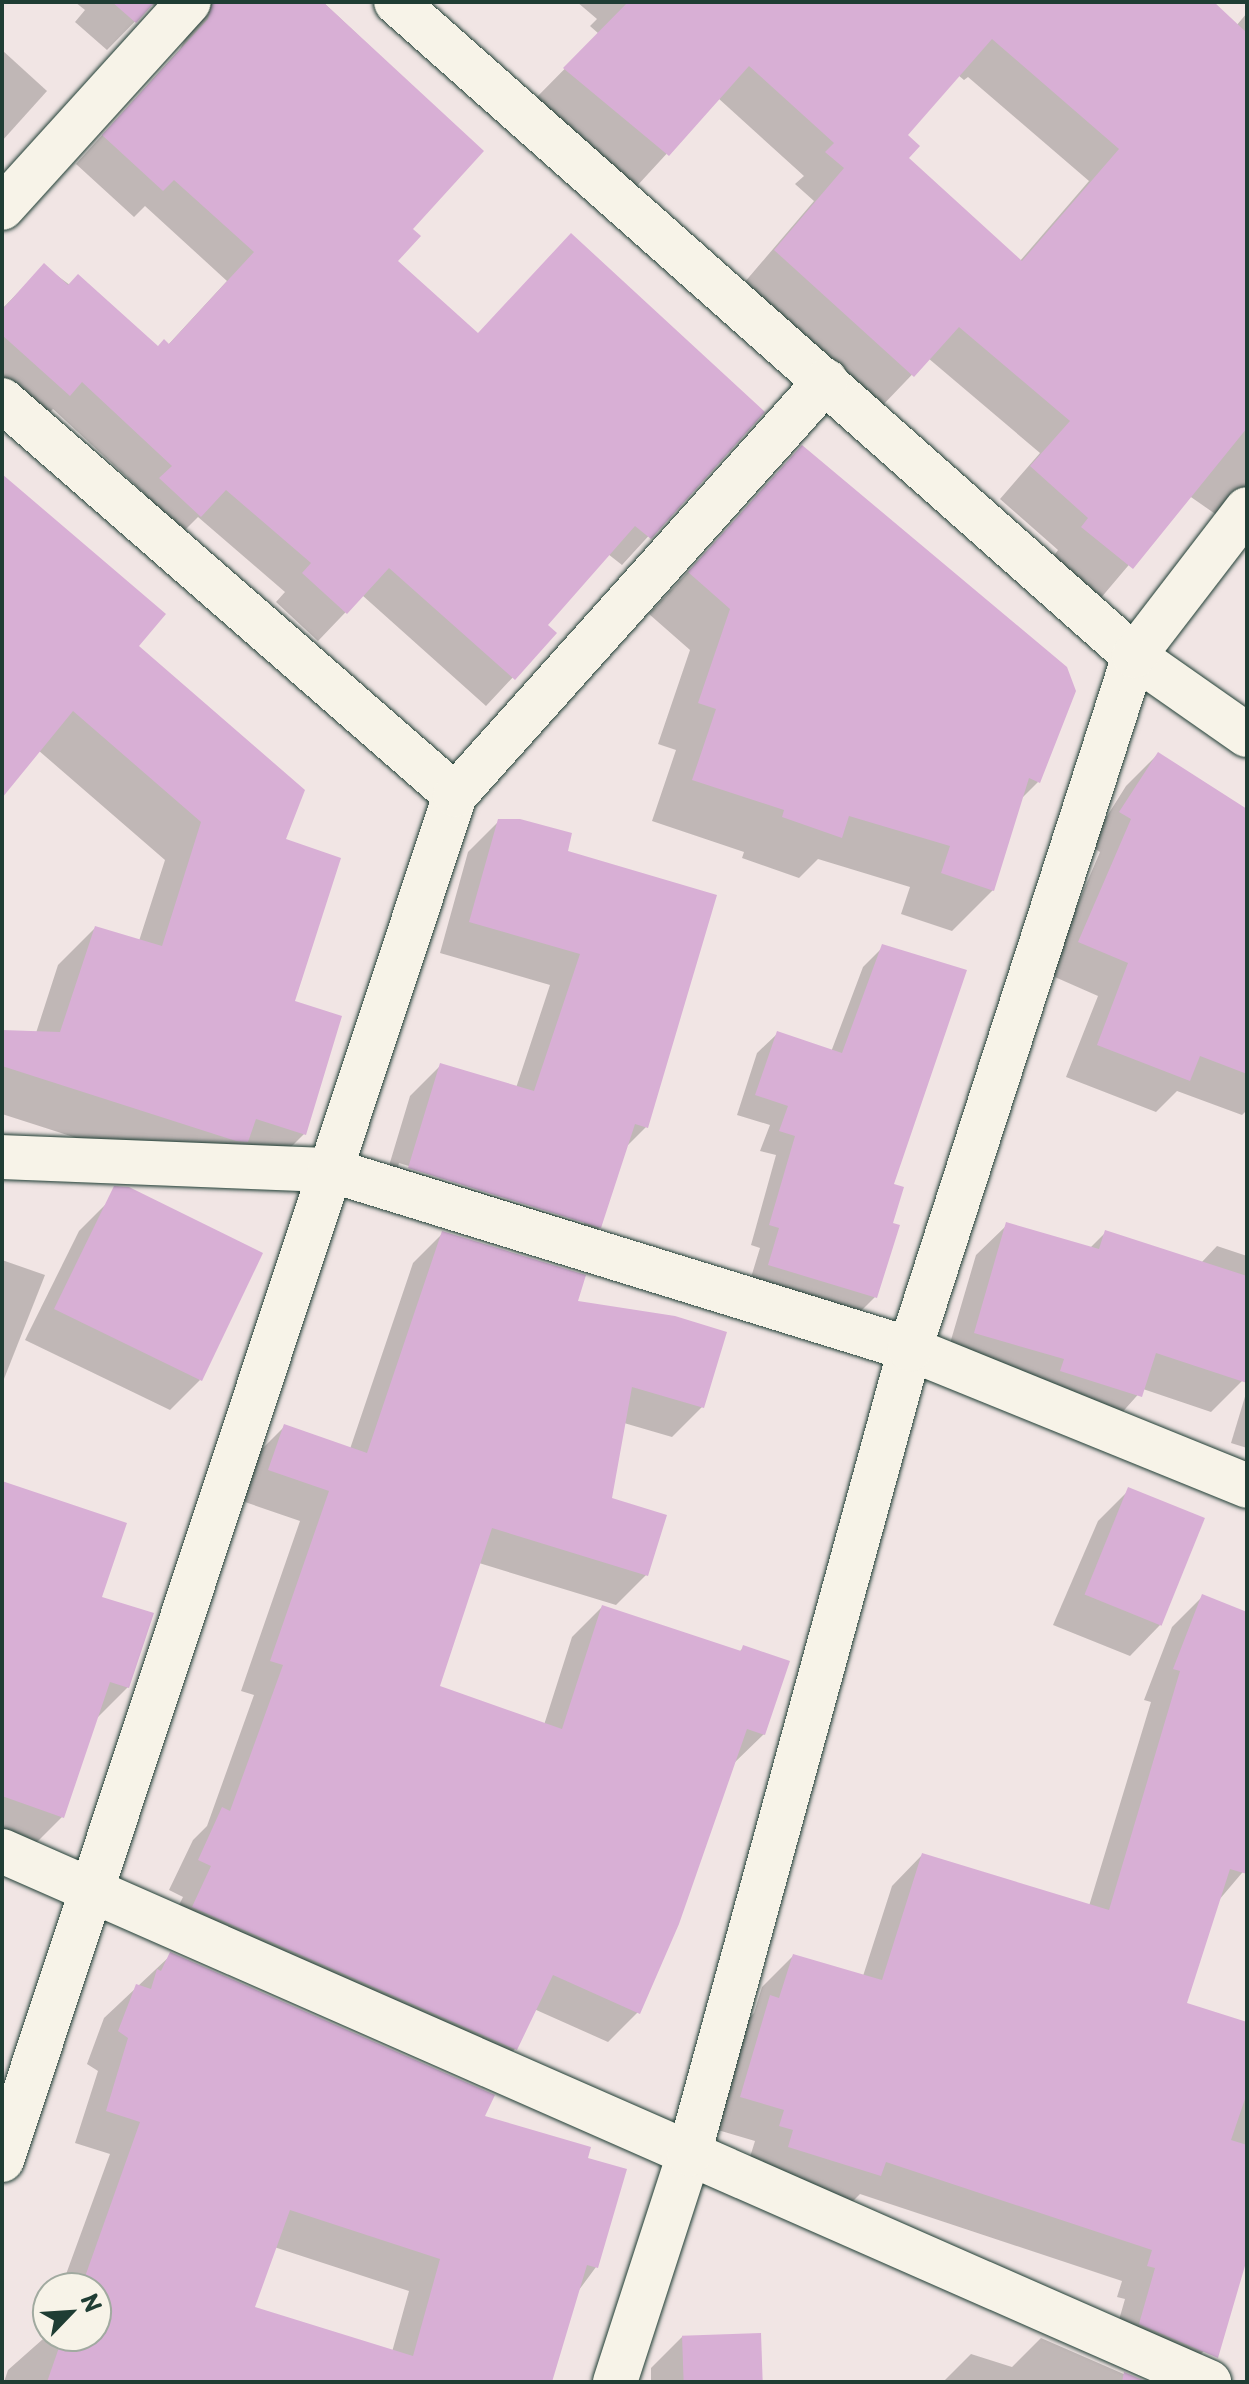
<!DOCTYPE html>
<html>
<head>
<meta charset="utf-8">
<style>
  body { margin:0 }
  #map { position:relative; width:1249px; height:2384px; overflow:hidden; background:#f1e5e4; font-family:"Playpen Sans",sans-serif }
  div>[style] { position:absolute }
  .shadow>* { inset:0; background:#0003 }
  .building>* { inset:0; background:#d8afd5; transform-origin:0 0 }
  .roads { filter:drop-shadow(0 0 2px #1f3d34) drop-shadow(0 0 2px #1f3d34) }
  .minor>* { height:44px; margin:-22px; padding:0 22px; transform-origin:22px; border-radius:22px; background:#f7f3e8 }
  span { translate:-50% -50%; white-space:nowrap; text-align:center; line-height:1.15; -webkit-text-stroke:6px #f7f3e8; paint-order:stroke }
  .frame { position:absolute; inset:0; border:4px solid #1f3d34; pointer-events:none }
  .north { position:absolute; left:32px; top:2272px; width:80px; height:80px; box-sizing:border-box; background:#f7f3e8; border:2px solid #a1aaa0; border-radius:50%; rotate:65deg; font-size:22px; font-weight:700; line-height:32px; text-align:center; color:#1f3d34 }
  .north::after { content:''; display:block; margin:auto; width:28px; height:36px; background:#1f3d34; clip-path:polygon(50% 0,100% 100%,50% 72%,0 100%) }
</style>
</head>
<body>
<div id="map">
  <div class="shadow">
    <div style="clip-path:polygon(75px 2px,323px 2px,482px 152px,410px 229px,396px 261px,477px 335px,762px 412px,622px 565px,608px 554px,545px 625px,554px 633px,486px 706px,362px 595px,318px 641px,276px 602px,285px 592px,198px 517px,172px 543px,133px 507px,145px 494px,53px 409px,40px 422px,2px 387px,2px 309px,44px 266px,157px 349px,168px 345px,227px 281px,145px 206px,134px 217px,76px 164px,180px 49px,187px 36px,179px 11px,151px 5px,107px 50px,75px 22px,85px 10px)"></div>
    <div style="clip-path:polygon(evenodd,577px 2px,1206px 2px,1236px 26px,1247px 13px,1247px 536px,1188px 495px,1100px 599px,1051px 560px,1058px 550px,1000px 499px,1040px 453px,928px 358px,881px 407px,744px 283px,814px 201px,795px 184px,804px 176px,718px 98px,636px 187px,533px 101px,599px 34px,590px 26px,597px 19px,577px 2px,958px 75px,964px 80px,968px 77px,1089px 181px,1020px 261px,906px 159px,906px 135px,958px 75px)"></div>
    <div style="clip-path:polygon(2px 50px,47px 91px,2px 141px)"></div>
    <div style="clip-path:polygon(802px 448px,1038px 782px,1020px 800px,993px 890px,952px 931px,901px 914px,910px 887px,818px 859px,799px 878px,742px 858px,744px 852px,652px 821px,676px 750px,658px 744px,690px 650px,649px 614px)"></div>
    <div style="clip-path:polygon(2px 481px,283px 841px,304px 1134px,267px 1171px,198px 1177px,2px 1114px,2px 1032px,36px 1033px,58px 965px,95px 928px,139px 941px,165px 860px,38px 750px,2px 794px)"></div>
    <div style="clip-path:polygon(1158px 754px,1247px 811px,1247px 1110px,1242px 1115px,1177px 1091px,1156px 1112px,1066px 1077px,1098px 996px,1048px 974px,1100px 852px,1089px 845px,1126px 786px)"></div>
    <div style="clip-path:polygon(evenodd,499px 821px,565px 852px,646px 1127px,625px 1148px,600px 1227px,569px 1257px,379px 1199px,410px 1096px,441px 1065px,516px 1088px,550px 985px,440px 953px,468px 852px,499px 821px,399px 1163px,584px 1220px,584px 1224px,398px 1167px,399px 1163px)"></div>
    <div style="clip-path:polygon(883px 947px,891px 1224px,875px 1297px,855px 1317px,749px 1284px,760px 1248px,751px 1245px,776px 1155px,760px 1151px,770px 1125px,737px 1115px,757px 1053px,777px 1034px,831px 1052px,863px 967px)"></div>
    <div style="clip-path:polygon(110px 1200px,200px 1380px,170px 1410px,25px 1340px,79px 1231px)"></div>
    <div style="clip-path:polygon(1007px 1225px,1090px 1248px,1106px 1232px,1201px 1263px,1217px 1246px,1247px 1256px,1247px 1366px,1242px 1381px,1211px 1412px,1143px 1389px,1110px 1426px,944px 1364px,976px 1255px)"></div>
    <div style="clip-path:polygon(443px 1233px,575px 1302px,702px 1407px,672px 1437px,624px 1423px,610px 1499px,646px 1575px,616px 1605px,479px 1563px,438px 1688px,544px 1725px,572px 1637px,602px 1607px,739px 1652px,744px 1647px,764px 1734px,732px 1765px,638px 2012px,608px 2042px,534px 2009px,515px 2049px,485px 2079px,163px 1937px,183px 1897px,169px 1890px,193px 1840px,207px 1826px,254px 1695px,241px 1691px,300px 1521px,239px 1500px,255px 1456px,285px 1426px,350px 1449px,413px 1263px)"></div>
    <div style="clip-path:polygon(2px 1260px,45px 1275px,2px 1384px)"></div>
    <div style="clip-path:polygon(1247px 1390px,1247px 1448px,1231px 1443px)"></div>
    <div style="clip-path:polygon(2px 1483px,100px 1598px,128px 1687px,96px 1719px,62px 1817px,26px 1853px,2px 1844px)"></div>
    <div style="clip-path:polygon(1129px 1490px,1160px 1625px,1130px 1656px,1053px 1625px,1098px 1521px)"></div>
    <div style="clip-path:polygon(1203px 1596px,1247px 1614px,1247px 1867px,1219px 1900px,1185px 2005px,1247px 2025px,1247px 2252px,1223px 2332px,1192px 2363px,1109px 2355px,1125px 2299px,1117px 2297px,1122px 2281px,860px 2194px,848px 2206px,758px 2177px,763px 2161px,750px 2157px,755px 2141px,711px 2128px,739px 2028px,754px 2013px,762px 1987px,793px 1956px,863px 1976px,892px 1886px,922px 1855px,1089px 1906px,1151px 1702px,1144px 1700px,1172px 1627px)"></div>
    <div style="clip-path:polygon(evenodd,171px 1955px,483px 2118px,585px 2159px,596px 2267px,511px 2382px,4px 2382px,8px 2370px,43px 2339px,48px 2325px,48px 2336px,96px 2336px,96px 2288px,61px 2288px,110px 2154px,75px 2143px,98px 2071px,87px 2064px,104px 2018px,171px 1955px,274px 2247px,409px 2291px,392px 2352px,252px 2308px,274px 2247px)"></div>
    <div style="clip-path:polygon(683px 2336px,761px 2382px,651px 2382px,651px 2368px)"></div>
    <div style="clip-path:polygon(1041px 2338px,1142px 2382px,943px 2382px,971px 2354px,1012px 2367px)"></div>
  </div>
  <div class="building">
    <div style="clip-path:polygon(112px 2px,155px 2px,136px 23px)"></div>
    <div style="clip-path:polygon(213px 2px,323px 2px,484px 151px,413px 229px,421px 236px,398px 261px,478px 333px,571px 233px,765px 412px,651px 539px,635px 526px,548px 625px,557px 633px,515px 680px,389px 568px,347px 614px,302px 573px,311px 563px,226px 490px,201px 517px,159px 478px,172px 466px,82px 382px,70px 396px,2px 335px,2px 310px,44px 263px,68px 285px,78px 274px,158px 346px,164px 339px,169px 344px,254px 252px,174px 180px,163px 191px,102px 135px,208px 19px)"></div>
    <div style="clip-path:polygon(evenodd,628px 2px,1214px 2px,1247px 33px,1247px 428px,1133px 569px,1081px 527px,1088px 518px,1030px 466px,1070px 421px,959px 327px,914px 377px,774px 250px,844px 168px,825px 152px,834px 143px,749px 66px,669px 156px,563px 68px,628px 2px,992px 39px,1119px 149px,1022px 261px,909px 158px,920px 146px,908px 135px,992px 39px)"></div>
    <div style="clip-path:polygon(802px 445px,1067px 667px,1076px 691px,1040px 783px,1029px 778px,994px 891px,941px 873px,950px 846px,849px 816px,842px 838px,782px 817px,784px 810px,692px 780px,716px 709px,698px 703px,730px 609px,688px 572px)"></div>
    <div style="clip-path:polygon(2px 474px,166px 614px,139px 646px,305px 790px,286px 839px,341px 858px,295px 1001px,342px 1016px,306px 1135px,256px 1119px,248px 1142px,236px 1141px,2px 1066px,2px 1030px,60px 1032px,95px 926px,162px 946px,201px 822px,73px 711px,2px 798px)"></div>
    <div style="clip-path:polygon(1158px 752px,1247px 809px,1247px 1074px,1200px 1056px,1190px 1081px,1097px 1045px,1128px 963px,1078px 942px,1131px 819px,1119px 812px)"></div>
    <div style="clip-path:polygon(498px 819px,520px 819px,572px 833px,568px 851px,717px 895px,648px 1128px,635px 1124px,601px 1228px,408px 1168px,440px 1063px,534px 1091px,580px 954px,469px 922px)"></div>
    <div style="clip-path:polygon(882px 944px,967px 970px,894px 1184px,904px 1187px,893px 1223px,900px 1225px,877px 1298px,768px 1265px,779px 1228px,769px 1225px,795px 1136px,779px 1131px,788px 1106px,755px 1095px,777px 1031px,842px 1053px)"></div>
    <div style="clip-path:polygon(114px 1186px,129px 1187px,263px 1253px,202px 1381px,54px 1309px)"></div>
    <div style="clip-path:polygon(1006px 1222px,1099px 1249px,1105px 1230px,1247px 1276px,1247px 1383px,1156px 1353px,1142px 1397px,1060px 1371px,1064px 1359px,974px 1333px)"></div>
    <div style="clip-path:polygon(442px 1231px,586px 1275px,578px 1301px,675px 1316px,727px 1332px,704px 1408px,632px 1387px,612px 1498px,667px 1515px,648px 1576px,492px 1528px,440px 1686px,562px 1729px,602px 1605px,741px 1651px,743px 1645px,790px 1661px,765px 1735px,747px 1729px,679px 1924px,640px 2014px,553px 1975px,517px 2050px,192px 1907px,211px 1866px,198px 1860px,222px 1807px,230px 1811px,283px 1665px,270px 1661px,329px 1491px,268px 1470px,284px 1424px,367px 1453px)"></div>
    <div style="clip-path:polygon(2px 1481px,127px 1523px,102px 1597px,154px 1613px,129px 1688px,110px 1682px,64px 1818px,2px 1796px)"></div>
    <div style="left:1128px;top:1487px;width:83px;height:116px;rotate:22deg"></div>
    <div style="clip-path:polygon(1202px 1594px,1247px 1612px,1247px 1874px,1230px 1869px,1187px 2003px,1247px 2022px,1247px 2093px,1231px 2140px,1247px 2145px,1247px 2259px,1218px 2358px,1139px 2324px,1155px 2268px,1147px 2266px,1152px 2250px,886px 2162px,881px 2176px,788px 2147px,793px 2130px,779px 2126px,784px 2110px,740px 2097px,770px 1995px,779px 1998px,793px 1954px,882px 1980px,922px 1853px,1109px 1910px,1180px 1671px,1173px 1669px)"></div>
    <div style="clip-path:polygon(evenodd,170px 1952px,495px 2095px,485px 2116px,591px 2147px,588px 2158px,627px 2169px,598px 2268px,587px 2265px,552px 2382px,47px 2382px,63px 2336px,96px 2336px,96px 2288px,81px 2288px,140px 2122px,106px 2111px,128px 2038px,118px 2031px,136px 1984px,151px 1989px,157px 1969px,161px 1971px,170px 1952px,290px 2210px,440px 2259px,413px 2356px,255px 2307px,290px 2210px)"></div>
    <div style="left:761px;top:2333px;width:49px;height:79px;rotate:88deg"></div>
    <div style="clip-path:polygon(1124px 2372px,1147px 2382px,1122px 2382px)"></div>
  </div>
  <div class="roads">
    <div class="minor">
      <div style="left:396px;top:2px;width:986px;rotate:41.55deg"></div>
      <div style="left:1134px;top:656px;width:138px;rotate:35deg"></div>
      <div style="left:2px;top:208px;width:278px;rotate:-47.8deg"></div>
      <div style="left:2px;top:400px;width:601px;rotate:41.09deg"></div>
      <div style="left:2px;top:1157px;width:328px;rotate:2.3deg"></div>
      <div style="left:330px;top:1170px;width:607px;rotate:17.15deg"></div>
      <div style="left:910px;top:1349px;width:364px;rotate:22.1deg"></div>
      <div style="left:2px;top:1851px;width:1319px;rotate:23.75deg"></div>
      <div style="left:2px;top:2160px;width:1438px;rotate:-71.64deg"></div>
      <div style="left:455px;top:795px;width:556px;rotate:-48.14deg"></div>
      <div style="left:615px;top:2382px;width:240px;rotate:-72deg"></div>
      <div style="left:689px;top:2154px;width:835px;rotate:-74.65deg"></div>
      <div style="left:910px;top:1349px;width:728px;rotate:-72.09deg"></div>
      <div style="left:1134px;top:656px;width:185px;rotate:-52.5deg"></div>
    </div>
  </div>
  <div class="frame"></div>
  <div class="north">N</div>
</div>
</body>
</html>
